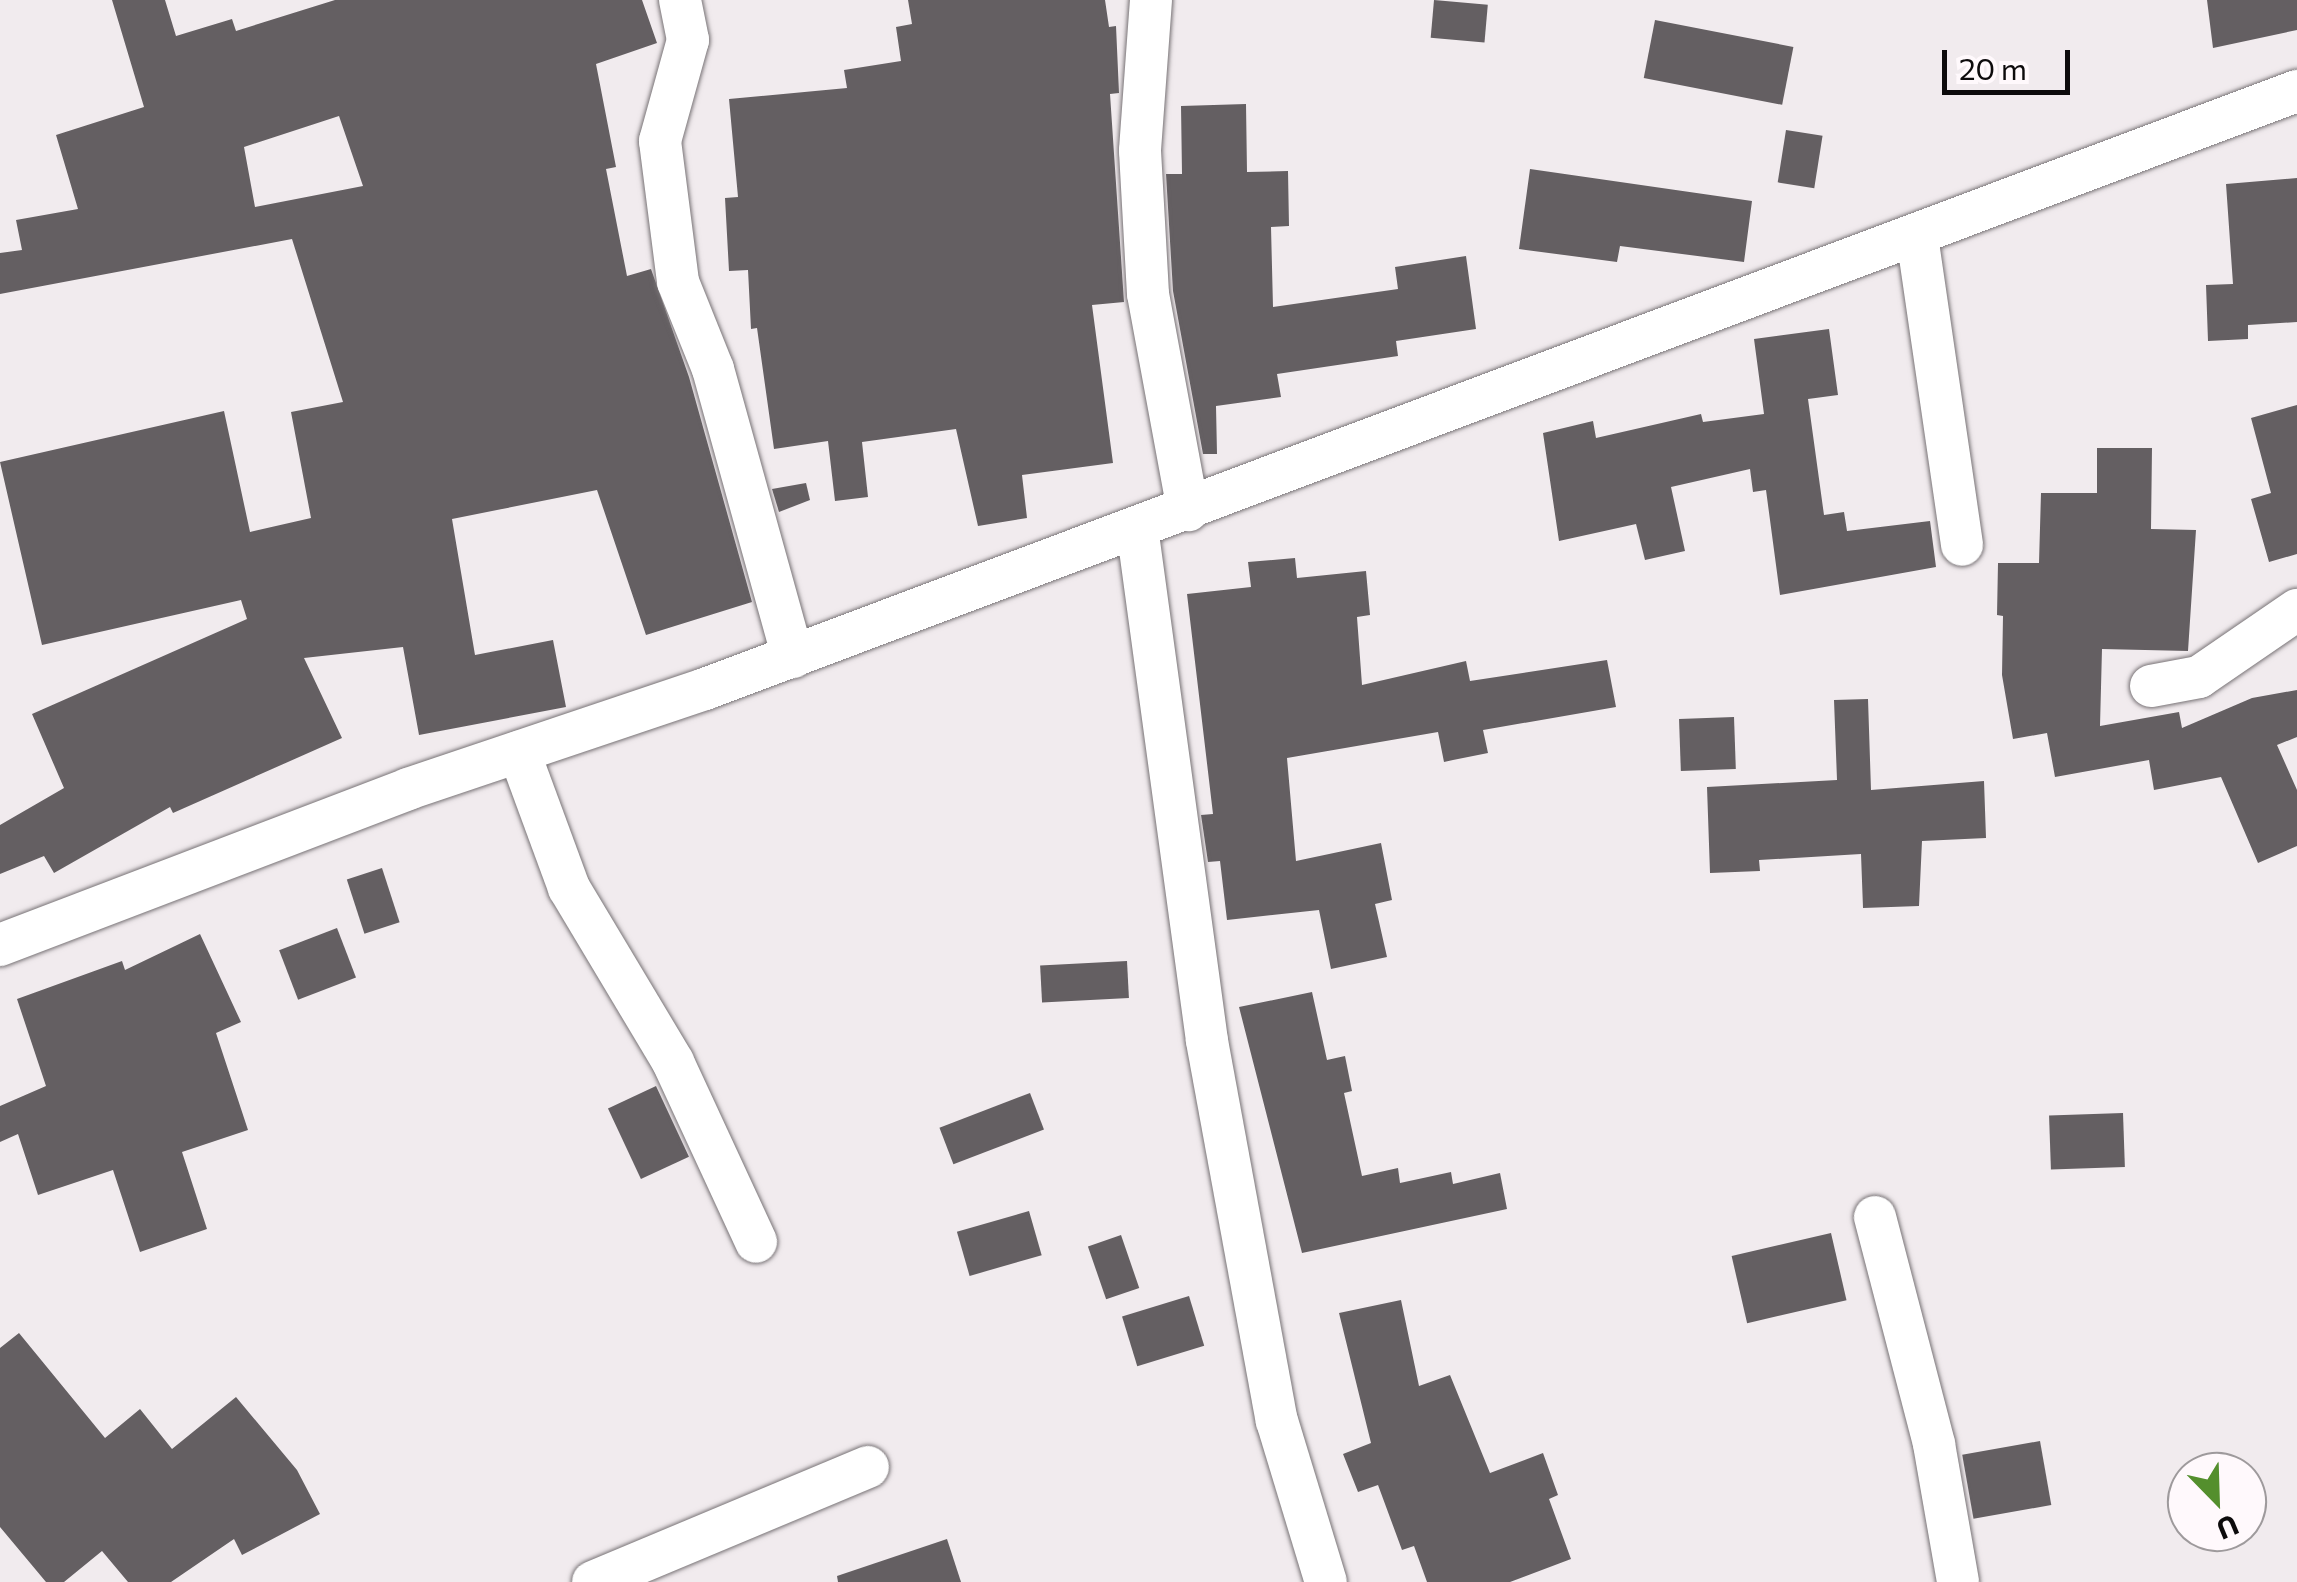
<!DOCTYPE html>
<html>
<head>
<meta charset="utf-8">
<style>
  body { margin:0 }
  #map { position:relative; width:2297px; height:1582px; overflow:hidden; background:#f1ebee; font-family:Commissioner,sans-serif }
  div>[style] { position:absolute }
  .building>* { inset:0; background:#645f62; transform-origin:0 0 }
  .roads { filter:drop-shadow(0 0 2px #787376) drop-shadow(0 0 2px #787376) }
  .street>* { height:42px; margin:-21px; padding:0 21px; transform-origin:21px; border-radius:21px; background:#fff }
  span { translate:-50% -50%; white-space:nowrap; text-align:center; line-height:1.15; -webkit-text-stroke:9px #fff9fc; paint-order:stroke }
  .north { position:absolute; left:2167px; top:1452px; width:100px; height:100px; box-sizing:border-box; background:#fff9fc; border:2px solid #9e9a9c; border-radius:50%; rotate:157deg; font-size:28px; font-weight:700; line-height:40px; text-align:center; color:#0d0b0c }
  .north::after { content:''; display:block; margin:auto; width:35px; height:45px; background:#548f2d; clip-path:polygon(50% 0,100% 100%,50% 72%,0 100%) }
  .scale { position:absolute; left:1942px; top:50px; width:128px; height:45px; box-sizing:border-box; border:5px solid #0d0b0c; border-top:0; padding-left:12px; font-size:30px; line-height:35px; white-space:nowrap; color:#0d0b0c; -webkit-text-stroke:8px #fff9fc; paint-order:stroke }
</style>
</head>
<body>
<div id="map">
  <div class="building">
    <div style="clip-path:polygon(evenodd,112px 0,165px 0,176px 36px,232px 19px,236px 31px,335px 0,642px 0,657px 43px,596px 64px,616px 167px,606px 169px,627px 276px,651px 269px,689px 377px,752px 602px,646px 635px,597px 490px,452px 519px,475px 655px,553px 640px,566px 707px,419px 735px,403px 647px,304px 658px,342px 738px,173px 813px,170px 807px,54px 873px,44px 856px,0 874px,0 825px,64px 788px,32px 714px,247px 619px,241px 600px,42px 645px,0 462px,224px 411px,250px 532px,311px 518px,291px 412px,343px 402px,292px 239px,0 294px,0 253px,22px 250px,16px 220px,78px 209px,56px 135px,144px 107px,112px 0,339px 116px,363px 186px,255px 207px,244px 147px,339px 116px)"></div>
    <div style="clip-path:polygon(908px 0,1105px 0,1109px 27px,1116px 26px,1119px 93px,1110px 94px,1124px 302px,1092px 305px,1113px 463px,1022px 475px,1027px 518px,978px 526px,956px 429px,862px 442px,868px 497px,835px 501px,828px 441px,774px 449px,757px 328px,751px 329px,748px 270px,729px 271px,725px 198px,738px 197px,729px 99px,847px 88px,844px 70px,901px 61px,896px 27px,912px 24px)"></div>
    <div style="left:1434px;top:0;width:54px;height:38px;rotate:5deg"></div>
    <div style="clip-path:polygon(2207px 0,2297px 0,2297px 30px,2213px 48px)"></div>
    <div style="left:1655px;top:20px;width:141px;height:59px;rotate:11deg"></div>
    <div style="clip-path:polygon(1246px 104px,1247px 172px,1288px 171px,1289px 226px,1271px 227px,1273px 307px,1398px 289px,1395px 267px,1466px 256px,1476px 329px,1396px 341px,1398px 356px,1277px 374px,1281px 397px,1216px 406px,1217px 454px,1203px 454px,1173px 291px,1166px 174px,1182px 174px,1181px 106px)"></div>
    <div style="left:1786px;top:130px;width:37px;height:53px;rotate:9deg"></div>
    <div style="clip-path:polygon(1530px 169px,1752px 201px,1744px 262px,1620px 246px,1617px 262px,1519px 249px)"></div>
    <div style="clip-path:polygon(2297px 178px,2297px 322px,2248px 325px,2248px 339px,2208px 341px,2206px 285px,2233px 284px,2226px 184px)"></div>
    <div style="clip-path:polygon(1829px 329px,1838px 395px,1808px 399px,1824px 515px,1844px 512px,1847px 531px,1930px 521px,1936px 567px,1780px 595px,1766px 490px,1753px 492px,1750px 469px,1671px 487px,1685px 551px,1645px 560px,1636px 524px,1559px 541px,1543px 433px,1593px 421px,1596px 438px,1701px 414px,1703px 422px,1764px 414px,1754px 339px)"></div>
    <div style="clip-path:polygon(2297px 405px,2297px 554px,2269px 562px,2251px 499px,2271px 493px,2251px 418px)"></div>
    <div style="clip-path:polygon(2097px 448px,2152px 448px,2151px 529px,2196px 530px,2188px 651px,2102px 649px,2100px 726px,2179px 712px,2182px 728px,2252px 698px,2297px 690px,2297px 737px,2277px 745px,2297px 790px,2297px 846px,2258px 863px,2221px 777px,2154px 790px,2149px 760px,2055px 777px,2047px 733px,2013px 739px,2002px 675px,2003px 616px,1997px 615px,1998px 563px,2039px 563px,2041px 493px,2097px 493px)"></div>
    <div style="clip-path:polygon(806px 483px,810px 500px,779px 512px,772px 489px)"></div>
    <div style="clip-path:polygon(1295px 558px,1297px 578px,1366px 571px,1370px 615px,1357px 617px,1362px 685px,1466px 661px,1470px 681px,1607px 660px,1616px 707px,1483px 730px,1488px 753px,1453px 760px,1444px 762px,1438px 732px,1287px 758px,1296px 861px,1381px 843px,1392px 900px,1375px 904px,1387px 957px,1331px 969px,1319px 910px,1227px 920px,1220px 861px,1208px 862px,1201px 815px,1213px 814px,1187px 594px,1251px 587px,1248px 562px)"></div>
    <div style="clip-path:polygon(1868px 699px,1871px 790px,1984px 781px,1986px 838px,1922px 841px,1919px 906px,1863px 908px,1861px 854px,1759px 860px,1760px 871px,1710px 873px,1707px 787px,1837px 780px,1834px 700px)"></div>
    <div style="left:1734px;top:717px;width:52px;height:55px;rotate:88deg"></div>
    <div style="left:382px;top:868px;width:57px;height:37px;rotate:72deg"></div>
    <div style="left:337px;top:928px;width:53px;height:62px;rotate:69deg"></div>
    <div style="clip-path:polygon(200px 934px,241px 1022px,216px 1033px,248px 1130px,182px 1152px,207px 1229px,140px 1252px,113px 1170px,38px 1195px,18px 1134px,0 1142px,0 1106px,46px 1086px,17px 999px,122px 961px,125px 970px)"></div>
    <div style="left:1127px;top:961px;width:37px;height:87px;rotate:87deg"></div>
    <div style="clip-path:polygon(1312px 992px,1327px 1060px,1345px 1056px,1352px 1091px,1344px 1093px,1362px 1176px,1398px 1168px,1400px 1183px,1451px 1172px,1453px 1184px,1500px 1173px,1507px 1209px,1302px 1253px,1239px 1007px)"></div>
    <div style="left:656px;top:1086px;width:78px;height:53px;rotate:65deg"></div>
    <div style="left:1030px;top:1093px;width:39px;height:97px;rotate:69deg"></div>
    <div style="left:2123px;top:1113px;width:54px;height:74px;rotate:88deg"></div>
    <div style="left:1029px;top:1211px;width:46px;height:75px;rotate:74deg"></div>
    <div style="left:1831px;top:1233px;width:69px;height:102px;rotate:77deg"></div>
    <div style="left:1121px;top:1235px;width:56px;height:35px;rotate:71deg"></div>
    <div style="left:1189px;top:1296px;width:52px;height:70px;rotate:73deg"></div>
    <div style="clip-path:polygon(1401px 1300px,1419px 1386px,1450px 1375px,1490px 1473px,1543px 1453px,1558px 1495px,1549px 1499px,1571px 1559px,1510px 1582px,1427px 1582px,1414px 1546px,1402px 1550px,1378px 1485px,1358px 1492px,1343px 1454px,1371px 1443px,1339px 1313px)"></div>
    <div style="clip-path:polygon(19px 1333px,105px 1438px,140px 1409px,172px 1449px,236px 1397px,297px 1470px,320px 1514px,242px 1555px,234px 1539px,171px 1582px,128px 1582px,102px 1551px,64px 1582px,46px 1582px,0 1527px,0 1348px)"></div>
    <div style="left:2040px;top:1441px;width:65px;height:79px;rotate:80deg"></div>
    <div style="clip-path:polygon(947px 1539px,961px 1582px,838px 1582px,837px 1576px)"></div>
  </div>
  <div class="roads">
    <div class="street">
      <div style="left:680px;top:0;width:41px;rotate:78.7deg"></div>
      <div style="left:688px;top:40px;width:105px;rotate:105.5deg"></div>
      <div style="left:660px;top:141px;width:142px;rotate:82.7deg"></div>
      <div style="left:678px;top:282px;width:94px;rotate:68.1deg"></div>
      <div style="left:713px;top:369px;width:299px;rotate:74.5deg"></div>
      <div style="left:1151px;top:0;width:151px;rotate:94.2deg"></div>
      <div style="left:1140px;top:151px;width:143px;rotate:86.8deg"></div>
      <div style="left:1148px;top:294px;width:220px;rotate:79.5deg"></div>
      <div style="left:1917px;top:236px;width:312px;rotate:81.7deg"></div>
      <div style="left:1137px;top:527px;width:519px;rotate:82.24deg"></div>
      <div style="left:1207px;top:1041px;width:386px;rotate:79.6deg"></div>
      <div style="left:1277px;top:1421px;width:168px;rotate:73.1deg"></div>
      <div style="left:2151px;top:686px;width:49px;rotate:-10.6deg"></div>
      <div style="left:2199px;top:677px;width:119px;rotate:-34.4deg"></div>
      <div style="left:519px;top:752px;width:145px;rotate:69.8deg"></div>
      <div style="left:569px;top:888px;width:203px;rotate:59.1deg"></div>
      <div style="left:673px;top:1062px;width:198px;rotate:65.2deg"></div>
      <div style="left:0;top:945px;width:437px;rotate:-20.9deg"></div>
      <div style="left:408px;top:789px;width:313px;rotate:-18.6deg"></div>
      <div style="left:705px;top:689px;width:1701px;rotate:-20.59deg"></div>
      <div style="left:1875px;top:1217px;width:235px;rotate:75.4deg"></div>
      <div style="left:1934px;top:1444px;width:140px;rotate:80.1deg"></div>
      <div style="left:593px;top:1582px;width:298px;rotate:-22.7deg"></div>
    </div>
  </div>
  <div class="north">U</div>
  <div class="scale">20 m</div>
</div>
</body>
</html>
